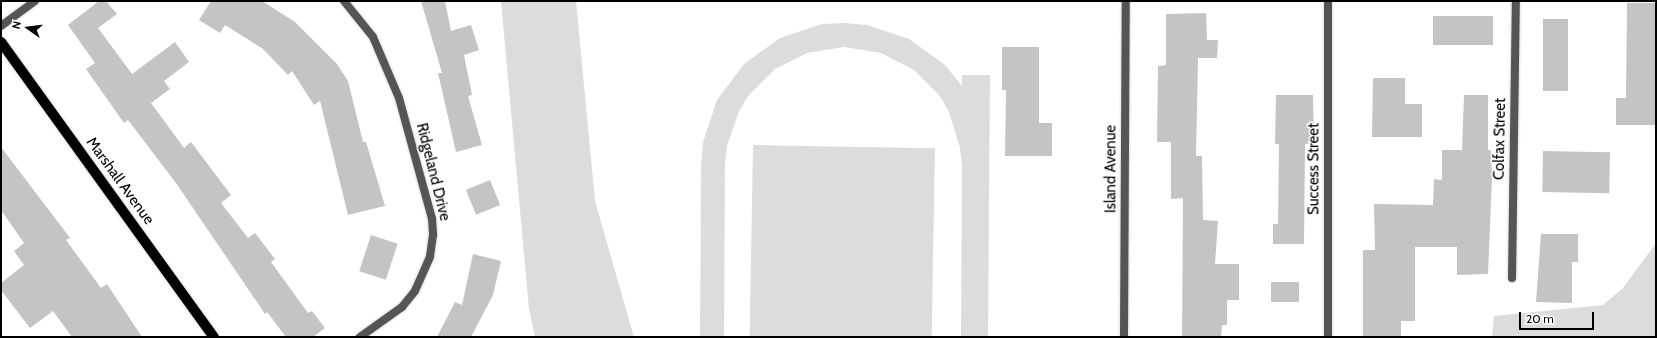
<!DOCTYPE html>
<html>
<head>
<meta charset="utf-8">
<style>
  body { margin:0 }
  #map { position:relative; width:1657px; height:338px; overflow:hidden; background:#fff; font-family:Cabin,sans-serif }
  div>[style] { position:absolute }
  .green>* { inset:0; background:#dcdcdc; transform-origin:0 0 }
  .building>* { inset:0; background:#c4c4c4; transform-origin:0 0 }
  .roads { filter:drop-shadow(0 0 1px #dbdbdb) drop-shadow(0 0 1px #dbdbdb) }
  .minor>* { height:8px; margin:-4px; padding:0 4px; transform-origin:4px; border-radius:4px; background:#555 }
  .primary>* { height:10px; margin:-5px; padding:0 5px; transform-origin:5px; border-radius:5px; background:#000 }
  span { translate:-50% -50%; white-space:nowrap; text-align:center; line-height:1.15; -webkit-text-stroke:3px #fff; paint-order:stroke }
  .street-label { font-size:15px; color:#000 }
  .frame { position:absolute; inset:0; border:2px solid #000; pointer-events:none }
  .north { position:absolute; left:8px; top:8px; width:40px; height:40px; -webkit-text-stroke:3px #fff; paint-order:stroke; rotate:284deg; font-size:11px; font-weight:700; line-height:16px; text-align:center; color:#000 }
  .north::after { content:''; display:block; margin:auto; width:14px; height:18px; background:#000; clip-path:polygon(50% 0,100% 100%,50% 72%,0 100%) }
  .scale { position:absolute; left:1519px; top:312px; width:75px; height:18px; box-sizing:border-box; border:2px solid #000; border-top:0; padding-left:5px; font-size:12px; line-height:14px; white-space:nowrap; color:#000; -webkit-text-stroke:3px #fff; paint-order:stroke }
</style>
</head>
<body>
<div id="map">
  <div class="green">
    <div style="clip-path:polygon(501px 1px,576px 1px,595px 201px,634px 337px,535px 337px,529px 309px)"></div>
    <div style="clip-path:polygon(844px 23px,867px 25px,909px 39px,945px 65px,962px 86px,962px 75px,990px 75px,988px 337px,961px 337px,962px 166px,960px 148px,949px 112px,940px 96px,914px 70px,881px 53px,844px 47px,807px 53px,775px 69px,748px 96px,739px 111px,727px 146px,725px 165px,724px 337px,700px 337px,701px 165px,703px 142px,717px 100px,744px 64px,780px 38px,822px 24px)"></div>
    <div style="left:753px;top:145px;width:182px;height:192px;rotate:1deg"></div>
    <div style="clip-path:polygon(1656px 243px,1656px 337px,1492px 337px,1494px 316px,1603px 305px,1623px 288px)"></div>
  </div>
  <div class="building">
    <div style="clip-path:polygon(99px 1px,106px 1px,117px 14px,98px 28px,132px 74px,175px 42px,189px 62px,164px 81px,170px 89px,151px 103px,184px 148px,191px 142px,231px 195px,221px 203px,248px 238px,255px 233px,275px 259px,271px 262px,308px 313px,312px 311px,325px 328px,313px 337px,286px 337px,267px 312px,265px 314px,176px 183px,128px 120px,124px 123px,86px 69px,95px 63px,68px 25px)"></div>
    <div style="clip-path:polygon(211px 1px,262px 1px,295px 22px,337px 64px,348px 81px,363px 142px,366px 142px,385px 206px,348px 215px,320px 101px,314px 105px,292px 71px,288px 75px,263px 49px,225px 25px,220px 33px,199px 20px)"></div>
    <div style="clip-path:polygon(421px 1px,445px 1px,451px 31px,471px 25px,479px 50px,464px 55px,472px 95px,468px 96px,482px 145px,456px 152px,438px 73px,442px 73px)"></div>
    <div style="clip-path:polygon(1627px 3px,1656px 3px,1656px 125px,1616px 125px,1616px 98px,1626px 98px)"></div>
    <div style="clip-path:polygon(1206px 13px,1207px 40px,1218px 40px,1217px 58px,1198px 58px,1196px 156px,1202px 156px,1203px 220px,1218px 221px,1215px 264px,1239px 264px,1239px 300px,1227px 300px,1227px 325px,1222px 325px,1221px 337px,1182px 337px,1183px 198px,1171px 199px,1171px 142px,1157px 142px,1158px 66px,1166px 65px,1166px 14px)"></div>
    <div style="left:1433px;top:16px;width:60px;height:29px"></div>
    <div style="left:1543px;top:19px;width:25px;height:72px"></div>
    <div style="clip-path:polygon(1002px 47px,1039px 47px,1039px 123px,1052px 123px,1052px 156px,1005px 156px,1006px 90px,1002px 90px)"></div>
    <div style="clip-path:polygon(1373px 78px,1405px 78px,1405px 104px,1422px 104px,1422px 137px,1372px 137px)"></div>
    <div style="clip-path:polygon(1276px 95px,1313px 95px,1314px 144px,1305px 144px,1304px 244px,1273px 244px,1273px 224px,1278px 224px,1279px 144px,1275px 144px)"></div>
    <div style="clip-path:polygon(1464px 95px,1488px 95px,1488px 150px,1491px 150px,1492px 178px,1488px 274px,1457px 275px,1457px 247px,1415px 247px,1415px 321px,1401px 321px,1401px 337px,1363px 337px,1363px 250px,1375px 250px,1374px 204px,1433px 205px,1434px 179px,1442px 180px,1442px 150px,1462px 150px)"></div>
    <div style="clip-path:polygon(1px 147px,70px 238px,66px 240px,101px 288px,107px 284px,142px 337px,72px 337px,53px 311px,30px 328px,1px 290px,1px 283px,24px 265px,14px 251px,24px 243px,1px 210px)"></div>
    <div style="left:1543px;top:151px;width:67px;height:41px;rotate:1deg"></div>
    <div style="left:490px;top:180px;width:27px;height:26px;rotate:68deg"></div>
    <div style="clip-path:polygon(1541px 234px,1578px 234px,1578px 262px,1572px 262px,1572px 303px,1536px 302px)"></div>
    <div style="left:371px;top:235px;width:28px;height:38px;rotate:18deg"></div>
    <div style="clip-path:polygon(473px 254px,501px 261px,493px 295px,471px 337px,437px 337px,455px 302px,462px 305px)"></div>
    <div style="left:1271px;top:282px;width:28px;height:20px"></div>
  </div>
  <div class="roads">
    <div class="minor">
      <div style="left:344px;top:1px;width:46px;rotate:51.1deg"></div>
      <div style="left:373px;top:37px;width:66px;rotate:66.9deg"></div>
      <div style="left:399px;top:98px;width:125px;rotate:74.7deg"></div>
      <div style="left:432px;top:219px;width:16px;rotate:86deg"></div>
      <div style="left:433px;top:235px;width:22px;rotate:98deg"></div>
      <div style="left:430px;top:257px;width:37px;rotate:114deg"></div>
      <div style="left:415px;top:291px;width:21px;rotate:129deg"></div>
      <div style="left:402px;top:307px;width:52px;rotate:144.5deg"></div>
      <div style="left:1px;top:26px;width:42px;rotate:-36.3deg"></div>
      <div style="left:1512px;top:278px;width:277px;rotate:-89.2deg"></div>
      <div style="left:1124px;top:337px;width:336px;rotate:-89.7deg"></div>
      <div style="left:1328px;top:337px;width:336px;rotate:-90deg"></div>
    </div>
    <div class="primary">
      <div style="left:1px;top:42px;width:364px;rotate:54.2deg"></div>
    </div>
  </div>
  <div class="street-label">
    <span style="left:1500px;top:139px;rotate:-89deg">Colfax Street</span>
    <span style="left:1111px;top:169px;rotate:-90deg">Island Avenue</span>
    <span style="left:1314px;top:169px;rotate:-90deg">Success Street</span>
    <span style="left:433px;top:172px;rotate:76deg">Ridgeland Drive</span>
    <span style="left:120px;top:181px;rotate:54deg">Marshall Avenue</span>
  </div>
  <div class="frame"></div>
  <div class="north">N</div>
  <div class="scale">20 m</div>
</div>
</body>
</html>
